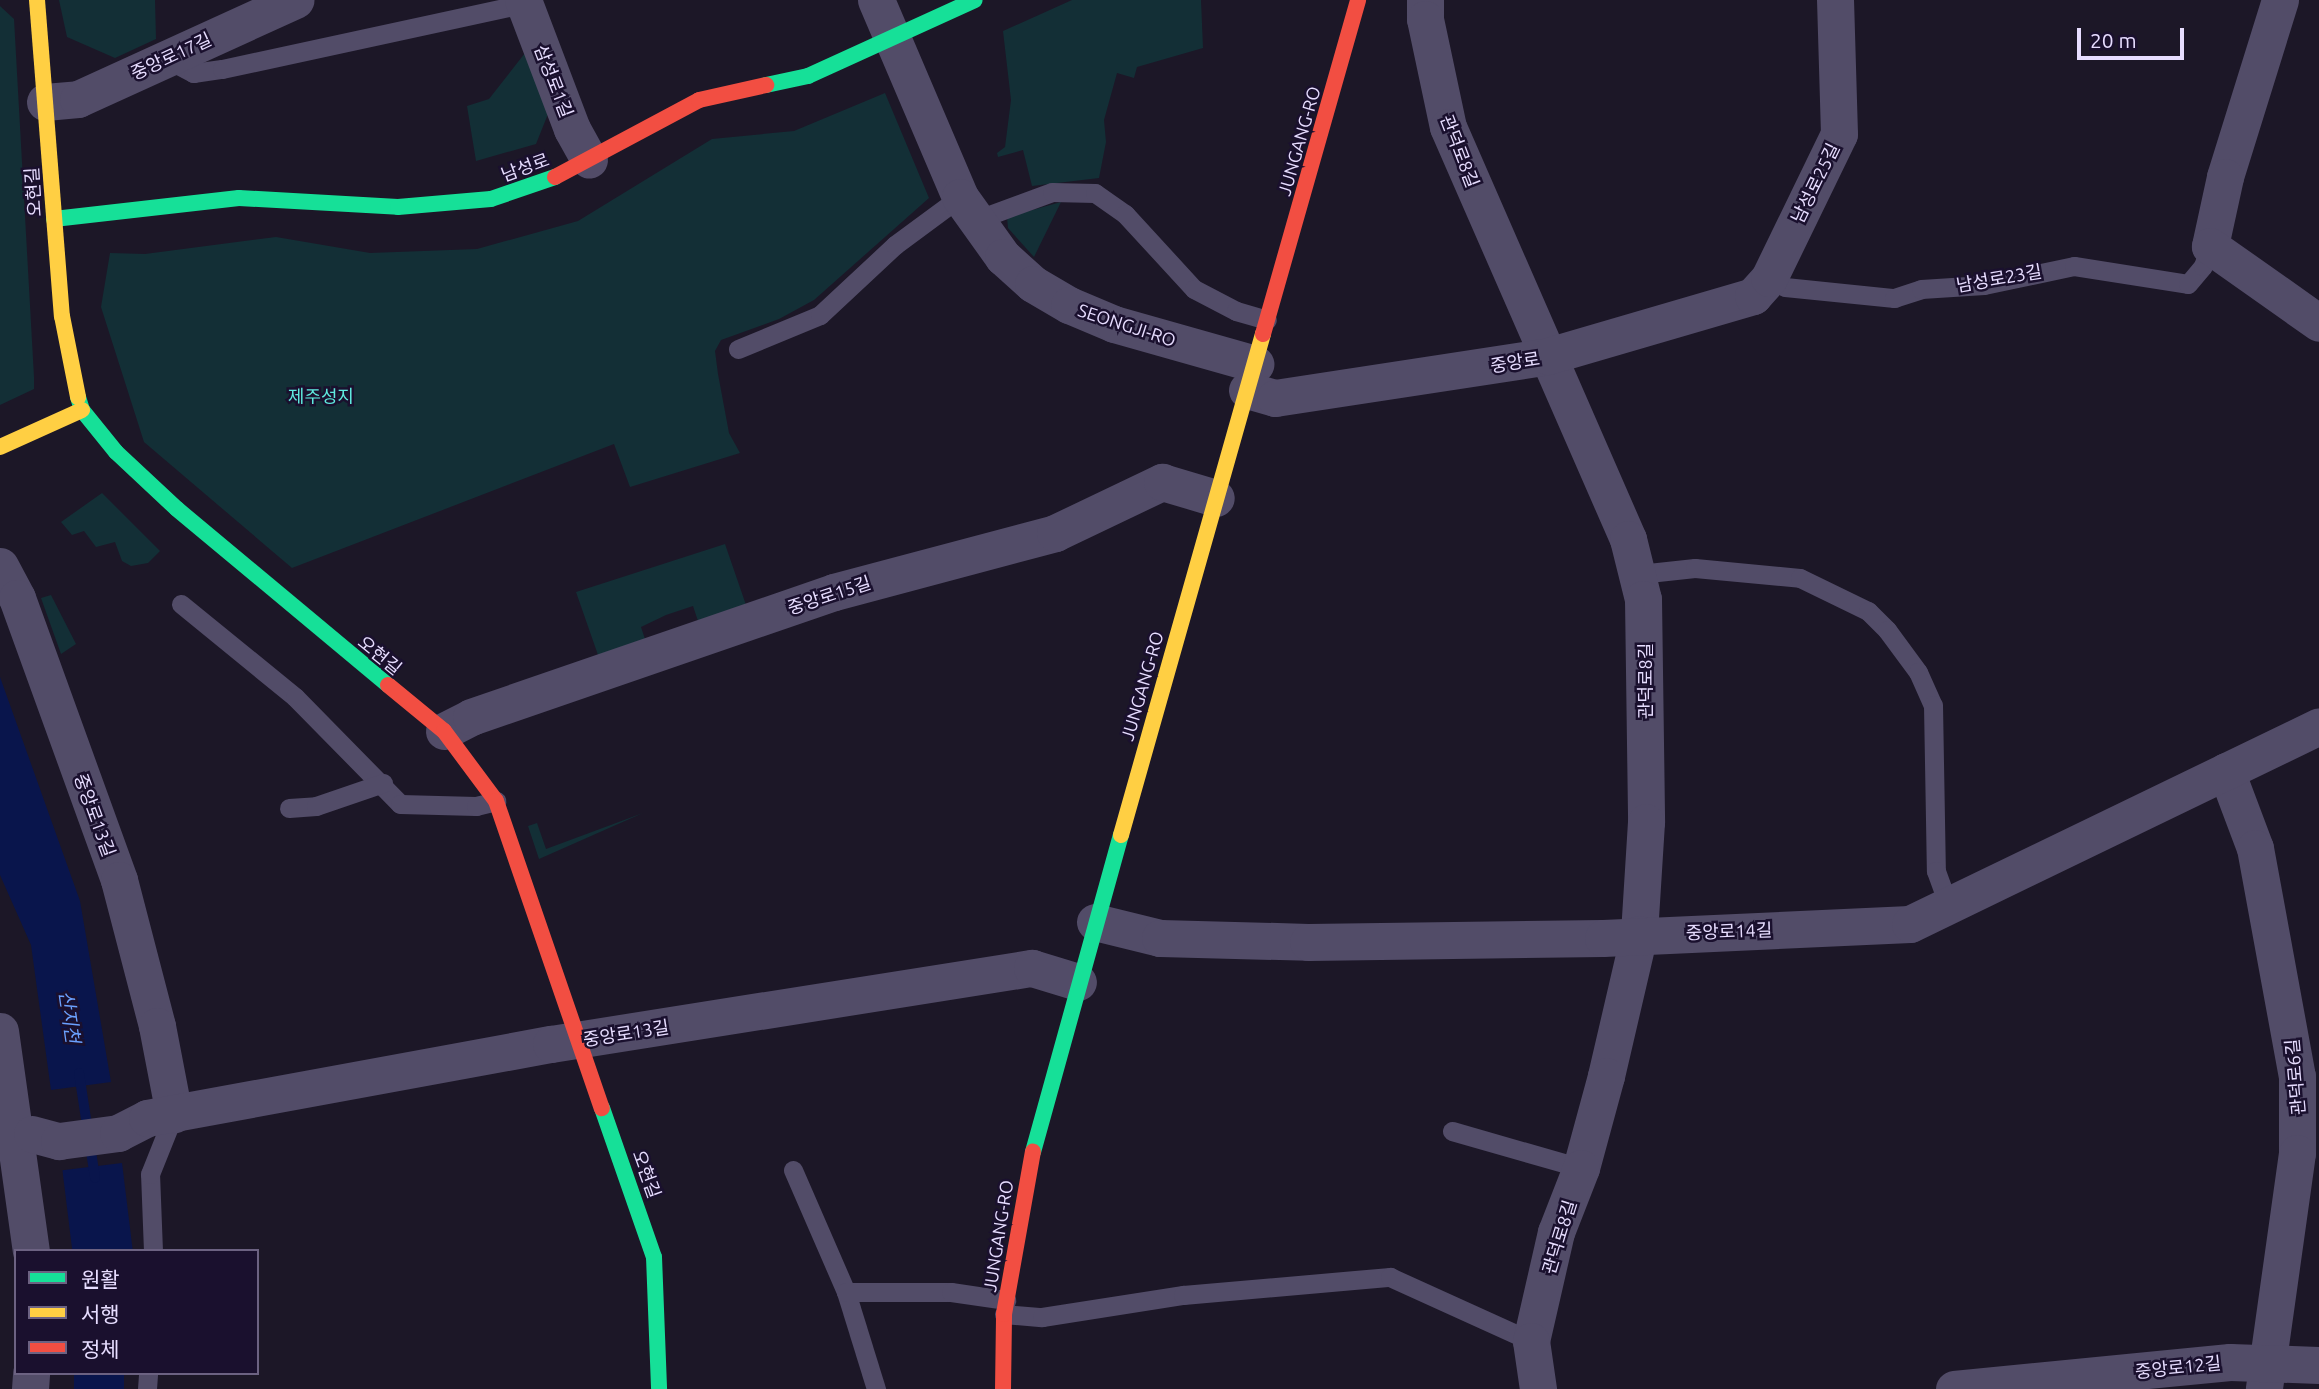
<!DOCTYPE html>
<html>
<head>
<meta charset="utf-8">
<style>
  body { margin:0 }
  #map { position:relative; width:2319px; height:1389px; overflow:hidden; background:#1c1727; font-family:Ubuntu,"Noto Sans KR",sans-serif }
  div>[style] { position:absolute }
  .green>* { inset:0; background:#132f36 }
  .water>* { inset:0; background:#09154c; transform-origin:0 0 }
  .stream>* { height:10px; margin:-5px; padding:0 5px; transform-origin:5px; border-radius:5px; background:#09154c }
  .lane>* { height:19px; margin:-9.5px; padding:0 9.5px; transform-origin:9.5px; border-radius:9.5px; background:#524c68 }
  .street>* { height:37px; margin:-18.5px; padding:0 18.5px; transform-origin:18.5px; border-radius:18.5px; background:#524c68 }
  .fast>* { height:16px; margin:-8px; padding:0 8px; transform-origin:8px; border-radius:8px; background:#16e098 }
  .slow>* { height:16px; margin:-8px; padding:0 8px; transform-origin:8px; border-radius:8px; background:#ffcf43 }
  .jam>* { height:16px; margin:-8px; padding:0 8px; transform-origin:8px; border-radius:8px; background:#f24e42 }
  span { translate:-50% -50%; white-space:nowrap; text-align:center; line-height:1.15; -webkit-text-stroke:5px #1a102e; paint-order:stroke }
  .street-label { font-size:18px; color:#e7ddff }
  .park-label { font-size:18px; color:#5fe9de }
  .water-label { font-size:19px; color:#6ba1ff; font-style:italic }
  .legend { position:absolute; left:14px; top:1249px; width:245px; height:126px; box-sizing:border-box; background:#1a102e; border:2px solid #6c6282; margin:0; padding:9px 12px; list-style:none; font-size:21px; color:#e7ddff }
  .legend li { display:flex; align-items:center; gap:14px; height:35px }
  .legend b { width:35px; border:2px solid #6c6282 }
  .scale { position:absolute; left:2077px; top:28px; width:107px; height:32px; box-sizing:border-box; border:4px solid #e7ddff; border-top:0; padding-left:9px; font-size:21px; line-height:24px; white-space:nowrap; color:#e7ddff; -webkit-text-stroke:5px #1a102e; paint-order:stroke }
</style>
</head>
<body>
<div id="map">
  <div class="green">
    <div style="clip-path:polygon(59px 0,155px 0,156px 39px,115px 58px,67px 37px)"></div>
    <div style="clip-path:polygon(1072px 0,1201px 0,1203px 48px,1137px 67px,1134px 78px,1117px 73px,1104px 120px,1106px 142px,1099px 178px,1032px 186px,1023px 150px,998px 157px,997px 153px,1005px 147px,1011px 100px,1003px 31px)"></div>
    <div style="clip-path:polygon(0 6px,14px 19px,34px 377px,34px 389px,0 405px)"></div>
    <div style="clip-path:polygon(525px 53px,548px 114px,536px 144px,476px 161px,467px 106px,489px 99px)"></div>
    <div style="clip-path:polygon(885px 93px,929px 198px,814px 300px,779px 319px,721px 340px,715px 351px,718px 374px,729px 433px,740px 453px,630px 487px,614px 444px,292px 568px,144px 442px,101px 307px,110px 253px,145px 254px,276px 237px,370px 253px,477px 249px,578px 221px,712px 139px,794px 131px)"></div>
    <div style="clip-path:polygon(1061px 202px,1034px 257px,1008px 228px,1007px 217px)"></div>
    <div style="clip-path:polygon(102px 493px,160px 551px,148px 563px,131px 566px,122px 561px,115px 542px,96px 547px,84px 531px,72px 535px,61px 522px)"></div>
    <div style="clip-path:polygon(725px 544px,746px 605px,698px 621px,693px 606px,666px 615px,641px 627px,645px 639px,598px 655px,576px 592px)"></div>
    <div style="clip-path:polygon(51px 595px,76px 644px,61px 654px,41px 598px)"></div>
    <div style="clip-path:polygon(643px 813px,539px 859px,528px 826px,537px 823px,546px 849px)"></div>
  </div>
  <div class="water">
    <div style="clip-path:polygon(0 677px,80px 901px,111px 1082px,51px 1090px,31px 945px,0 875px)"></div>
    <div style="left:122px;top:1163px;width:89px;height:60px;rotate:83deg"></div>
    <div style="left:74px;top:1373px;width:50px;height:16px"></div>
  </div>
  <div class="stream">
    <div style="left:79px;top:1073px;width:106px;rotate:81.3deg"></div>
  </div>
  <div class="lane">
    <div style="left:167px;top:59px;width:30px;rotate:28deg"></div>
    <div style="left:193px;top:73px;width:29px;rotate:-8deg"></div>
    <div style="left:222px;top:69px;width:316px;rotate:-12.2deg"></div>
    <div style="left:976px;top:220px;width:81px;rotate:-20.2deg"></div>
    <div style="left:1052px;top:192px;width:43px;rotate:1.3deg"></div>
    <div style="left:1095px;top:193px;width:37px;rotate:35deg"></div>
    <div style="left:1125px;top:214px;width:102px;rotate:47.4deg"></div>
    <div style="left:1194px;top:289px;width:47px;rotate:27.6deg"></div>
    <div style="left:1236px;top:311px;width:32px;rotate:16deg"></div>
    <div style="left:1769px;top:278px;width:18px;rotate:29deg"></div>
    <div style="left:1785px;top:287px;width:110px;rotate:5.8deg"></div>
    <div style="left:1894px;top:298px;width:28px;rotate:-18deg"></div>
    <div style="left:1921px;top:289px;width:63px;rotate:-3.6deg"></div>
    <div style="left:1984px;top:285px;width:92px;rotate:-11.9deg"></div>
    <div style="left:2074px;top:266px;width:115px;rotate:9deg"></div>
    <div style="left:2188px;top:284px;width:23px;rotate:-50deg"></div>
    <div style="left:2203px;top:266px;width:21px;rotate:-71deg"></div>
    <div style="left:738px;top:349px;width:89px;rotate:-22.5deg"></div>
    <div style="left:820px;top:315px;width:103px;rotate:-43deg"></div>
    <div style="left:895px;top:245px;width:81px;rotate:-36.4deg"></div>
    <div style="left:1639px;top:574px;width:56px;rotate:-6.1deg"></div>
    <div style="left:1695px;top:568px;width:105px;rotate:5.4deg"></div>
    <div style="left:1800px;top:578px;width:76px;rotate:25.9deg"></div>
    <div style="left:1868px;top:611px;width:27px;rotate:45deg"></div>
    <div style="left:1887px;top:630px;width:52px;rotate:53.6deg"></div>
    <div style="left:1918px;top:672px;width:36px;rotate:66deg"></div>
    <div style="left:1933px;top:705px;width:166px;rotate:89deg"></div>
    <div style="left:1936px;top:871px;width:38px;rotate:70deg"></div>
    <div style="left:181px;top:604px;width:147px;rotate:39.2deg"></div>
    <div style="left:295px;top:697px;width:150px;rotate:45.5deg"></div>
    <div style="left:400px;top:804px;width:76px;rotate:1.5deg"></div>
    <div style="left:476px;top:806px;width:21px;rotate:-14deg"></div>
    <div style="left:289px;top:808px;width:27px;rotate:-4deg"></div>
    <div style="left:316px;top:806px;width:71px;rotate:-18.9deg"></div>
    <div style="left:1452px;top:1131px;width:134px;rotate:16deg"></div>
    <div style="left:793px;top:1170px;width:133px;rotate:66.5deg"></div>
    <div style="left:846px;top:1292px;width:102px;rotate:72.8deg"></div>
    <div style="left:153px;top:1251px;width:77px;rotate:-92.2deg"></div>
    <div style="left:150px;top:1174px;width:65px;rotate:-68.2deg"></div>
    <div style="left:846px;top:1292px;width:105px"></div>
    <div style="left:951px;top:1292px;width:56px;rotate:8.3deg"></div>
    <div style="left:1004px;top:1314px;width:38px;rotate:5deg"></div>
    <div style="left:1042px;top:1317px;width:143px;rotate:-8.9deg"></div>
    <div style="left:1183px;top:1295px;width:208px;rotate:-5deg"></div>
    <div style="left:1390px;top:1277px;width:155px;rotate:24.4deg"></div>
    <div style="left:147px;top:1389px;width:16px;rotate:-86deg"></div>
  </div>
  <div class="street">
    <div style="left:523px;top:0;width:138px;rotate:69.2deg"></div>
    <div style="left:572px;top:129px;width:35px;rotate:61deg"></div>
    <div style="left:876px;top:0;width:214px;rotate:66.9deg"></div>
    <div style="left:960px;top:197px;width:74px;rotate:54.4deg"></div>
    <div style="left:1003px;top:257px;width:40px;rotate:42deg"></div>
    <div style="left:1033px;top:284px;width:42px;rotate:30.3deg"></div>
    <div style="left:1069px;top:305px;width:49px;rotate:22.9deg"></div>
    <div style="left:1114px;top:324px;width:147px;rotate:15.8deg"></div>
    <div style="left:1425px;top:0;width:19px;rotate:90deg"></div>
    <div style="left:1425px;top:19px;width:110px;rotate:78deg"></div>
    <div style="left:1448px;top:127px;width:450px;rotate:66.4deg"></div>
    <div style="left:1628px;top:539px;width:62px;rotate:76deg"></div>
    <div style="left:1643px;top:599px;width:223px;rotate:89.2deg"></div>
    <div style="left:1646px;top:822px;width:112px;rotate:93.6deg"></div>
    <div style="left:1639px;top:934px;width:146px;rotate:103.1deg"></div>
    <div style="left:1606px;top:1076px;width:95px;rotate:105.2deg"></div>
    <div style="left:1581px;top:1168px;width:69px;rotate:111.3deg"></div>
    <div style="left:1556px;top:1232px;width:112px;rotate:102.9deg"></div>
    <div style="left:1531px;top:1341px;width:49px;rotate:81.7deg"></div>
    <div style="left:2280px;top:0;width:185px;rotate:107.3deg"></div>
    <div style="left:2225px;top:177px;width:71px;rotate:102.3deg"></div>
    <div style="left:2210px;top:246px;width:133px;rotate:35.2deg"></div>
    <div style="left:45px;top:102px;width:33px;rotate:-5deg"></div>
    <div style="left:78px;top:99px;width:239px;rotate:-24.5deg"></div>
    <div style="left:1247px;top:390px;width:29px;rotate:16deg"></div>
    <div style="left:1275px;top:398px;width:276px;rotate:-8.7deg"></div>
    <div style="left:1548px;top:356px;width:214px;rotate:-16.3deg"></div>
    <div style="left:1753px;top:296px;width:24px;rotate:-48deg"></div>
    <div style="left:1769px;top:278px;width:160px;rotate:-64.1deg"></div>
    <div style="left:1839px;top:134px;width:134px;rotate:-91.7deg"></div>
    <div style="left:0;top:566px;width:36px;rotate:62deg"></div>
    <div style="left:17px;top:598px;width:300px;rotate:70.1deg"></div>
    <div style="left:119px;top:880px;width:151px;rotate:75.4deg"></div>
    <div style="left:157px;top:1026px;width:90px;rotate:79.1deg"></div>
    <div style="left:444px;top:731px;width:30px;rotate:-27deg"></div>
    <div style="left:471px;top:717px;width:384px;rotate:-19deg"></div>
    <div style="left:834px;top:592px;width:229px;rotate:-14.9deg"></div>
    <div style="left:1055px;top:533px;width:119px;rotate:-25.5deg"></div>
    <div style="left:1162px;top:482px;width:56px;rotate:16.5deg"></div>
    <div style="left:2226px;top:771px;width:82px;rotate:69.4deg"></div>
    <div style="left:2255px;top:848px;width:232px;rotate:79.6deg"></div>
    <div style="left:2297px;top:1076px;width:77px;rotate:90deg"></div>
    <div style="left:2297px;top:1153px;width:238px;rotate:98deg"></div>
    <div style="left:1095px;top:922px;width:67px;rotate:13.8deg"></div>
    <div style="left:1160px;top:938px;width:148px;rotate:1.5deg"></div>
    <div style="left:1308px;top:942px;width:295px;rotate:-0.8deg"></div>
    <div style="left:1603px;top:938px;width:307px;rotate:-2.6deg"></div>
    <div style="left:1910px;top:924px;width:454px;rotate:-25.8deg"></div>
    <div style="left:0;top:1031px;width:222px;rotate:82deg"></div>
    <div style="left:32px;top:1134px;width:28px;rotate:15deg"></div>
    <div style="left:59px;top:1141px;width:60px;rotate:-7.7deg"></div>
    <div style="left:118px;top:1133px;width:33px;rotate:-27deg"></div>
    <div style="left:147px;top:1118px;width:411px;rotate:-10.4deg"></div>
    <div style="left:551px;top:1044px;width:487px;rotate:-9deg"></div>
    <div style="left:1032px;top:968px;width:48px;rotate:16.9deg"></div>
    <div style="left:30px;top:1389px;width:16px;rotate:-86deg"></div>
    <div style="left:1954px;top:1389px;width:277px;rotate:-5.6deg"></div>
    <div style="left:2230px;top:1362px;width:89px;rotate:1.9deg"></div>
  </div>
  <div class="fast">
    <div style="left:766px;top:85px;width:43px;rotate:-12.1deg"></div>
    <div style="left:808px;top:76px;width:183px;rotate:-24.5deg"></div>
    <div style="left:54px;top:219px;width:186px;rotate:-6.5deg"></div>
    <div style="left:239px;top:198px;width:159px;rotate:3.2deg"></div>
    <div style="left:398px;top:207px;width:93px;rotate:-4.9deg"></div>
    <div style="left:491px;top:199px;width:68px;rotate:-19deg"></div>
    <div style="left:78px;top:397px;width:14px;rotate:73deg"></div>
    <div style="left:82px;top:410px;width:54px;rotate:51deg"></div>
    <div style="left:116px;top:452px;width:83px;rotate:43.1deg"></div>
    <div style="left:177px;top:509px;width:275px;rotate:39.8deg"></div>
    <div style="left:602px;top:1108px;width:158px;rotate:70.8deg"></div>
    <div style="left:654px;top:1257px;width:132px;rotate:87.8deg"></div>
    <div style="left:1033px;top:1152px;width:329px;rotate:-74.5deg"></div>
  </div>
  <div class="slow">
    <div style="left:37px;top:0;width:317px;rotate:85.5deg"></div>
    <div style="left:62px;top:316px;width:83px;rotate:78.8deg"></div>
    <div style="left:0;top:447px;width:90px;rotate:-24.3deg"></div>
    <div style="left:1121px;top:835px;width:521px;rotate:-74.18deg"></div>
  </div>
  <div class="jam">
    <div style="left:555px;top:177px;width:163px;rotate:-28.1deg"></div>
    <div style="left:699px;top:100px;width:69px;rotate:-12.6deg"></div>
    <div style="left:1263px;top:334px;width:347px;rotate:-74.1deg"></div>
    <div style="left:388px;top:685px;width:72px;rotate:39.4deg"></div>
    <div style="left:444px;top:731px;width:87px;rotate:53.4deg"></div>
    <div style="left:496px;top:801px;width:325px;rotate:71deg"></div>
    <div style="left:1003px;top:1389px;width:75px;rotate:-89.2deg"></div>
    <div style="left:1004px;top:1314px;width:165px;rotate:-79.9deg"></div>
  </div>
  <div class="street-label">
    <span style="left:171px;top:56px;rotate:-25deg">중앙로17길</span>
    <span style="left:554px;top:81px;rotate:69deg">삼성로1길</span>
    <span style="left:1299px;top:141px;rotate:-74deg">JUNGANG-RO</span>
    <span style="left:1460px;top:151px;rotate:69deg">관덕로8길</span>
    <span style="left:525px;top:167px;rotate:-20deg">남성로</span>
    <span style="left:1815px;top:183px;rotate:-64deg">남성로25길</span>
    <span style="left:33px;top:192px;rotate:-94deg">오현길</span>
    <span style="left:1999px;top:278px;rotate:-10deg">남성로23길</span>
    <span style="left:1127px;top:325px;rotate:18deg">SEONGJI-RO</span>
    <span style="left:1515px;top:362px;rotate:-9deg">중앙로</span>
    <span style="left:829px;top:595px;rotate:-18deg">중앙로15길</span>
    <span style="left:380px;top:655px;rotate:39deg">오현길</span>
    <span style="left:1645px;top:681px;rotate:-90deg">관덕로8길</span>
    <span style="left:1142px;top:686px;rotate:-74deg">JUNGANG-RO</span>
    <span style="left:95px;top:815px;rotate:70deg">중앙로13길</span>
    <span style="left:1729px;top:931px;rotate:-2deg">중앙로14길</span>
    <span style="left:626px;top:1033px;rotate:-9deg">중앙로13길</span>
    <span style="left:2295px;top:1077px;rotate:-95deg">관덕로6길</span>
    <span style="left:647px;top:1174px;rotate:70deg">오현길</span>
    <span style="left:998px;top:1236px;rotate:-81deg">JUNGANG-RO</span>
    <span style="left:1559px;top:1237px;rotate:-73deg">관덕로8길</span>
    <span style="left:2178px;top:1367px;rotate:-6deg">중앙로12길</span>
  </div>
  <div class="park-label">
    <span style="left:321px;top:396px">제주성지</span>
  </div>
  <div class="water-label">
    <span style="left:69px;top:1017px;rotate:82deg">산지천</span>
  </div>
  <ul class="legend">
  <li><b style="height:9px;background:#16e098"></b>원활</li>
  <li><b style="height:9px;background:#ffcf43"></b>서행</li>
  <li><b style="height:9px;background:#f24e42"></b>정체</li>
  </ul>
  <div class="scale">20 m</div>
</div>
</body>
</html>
